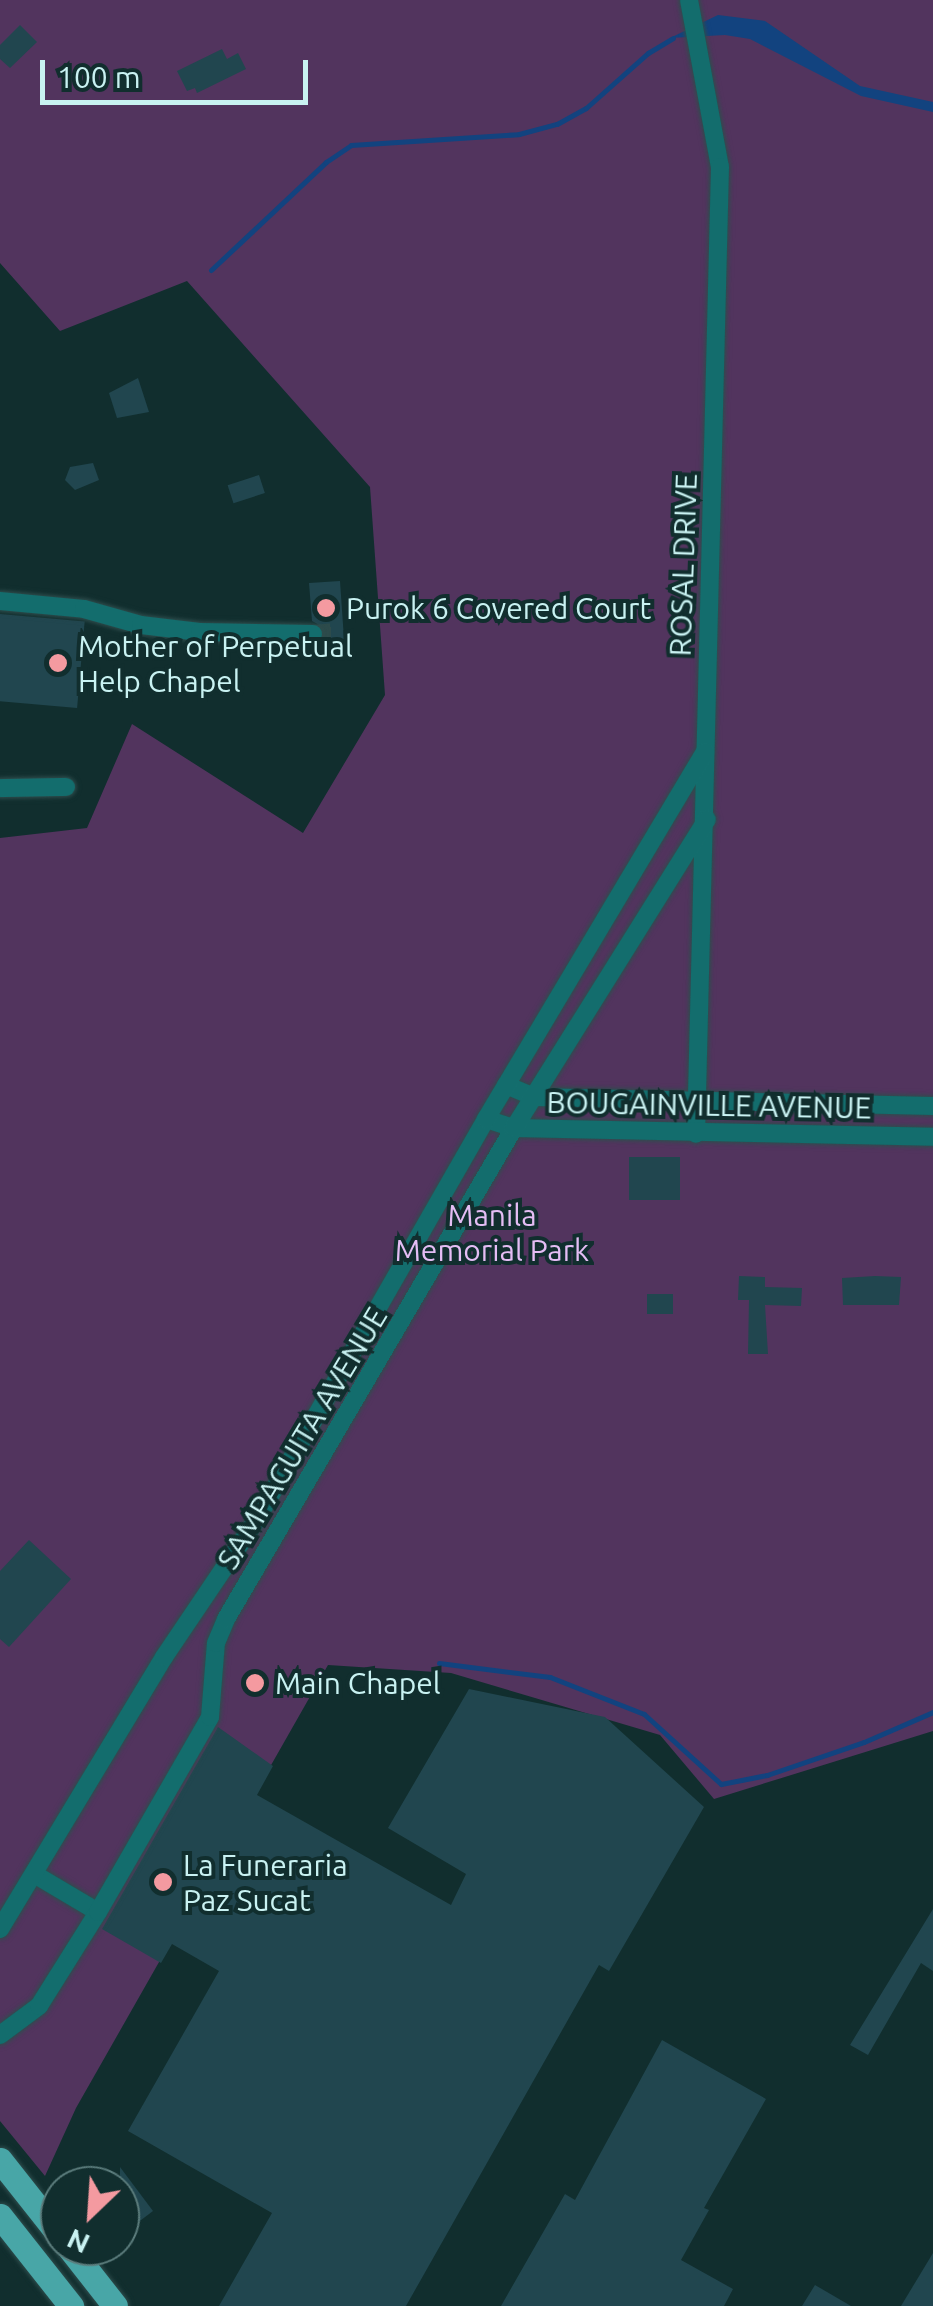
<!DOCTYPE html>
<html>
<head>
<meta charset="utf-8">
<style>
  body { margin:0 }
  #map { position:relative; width:933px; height:2306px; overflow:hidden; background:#112e2e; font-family:Ubuntu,sans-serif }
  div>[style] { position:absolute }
  .green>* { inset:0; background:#52345e }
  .water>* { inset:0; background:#12437f }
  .stream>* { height:5px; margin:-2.5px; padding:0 2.5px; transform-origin:2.5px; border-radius:2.5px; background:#12437f }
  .building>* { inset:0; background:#21464f; transform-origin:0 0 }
  .minor-tunnel>* { height:18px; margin-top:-9px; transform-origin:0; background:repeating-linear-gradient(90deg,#2d4b4b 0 18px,transparent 0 27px) }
  .roads { filter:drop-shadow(0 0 2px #2e4d4d) drop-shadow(0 0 2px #2e4d4d) }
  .minor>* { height:18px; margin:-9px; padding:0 9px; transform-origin:9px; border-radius:9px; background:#136d6d }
  .primary>* { height:25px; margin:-12.5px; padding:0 12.5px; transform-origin:12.5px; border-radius:12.5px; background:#48a6a7 }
  .dots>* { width:28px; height:28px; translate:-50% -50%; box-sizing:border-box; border:5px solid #112e2e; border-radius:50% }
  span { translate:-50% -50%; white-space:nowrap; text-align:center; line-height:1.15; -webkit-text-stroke:8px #112e2e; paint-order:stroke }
  .street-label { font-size:30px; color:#c9f2f2 }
  .poi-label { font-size:30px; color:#c9f2f2 }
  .left { translate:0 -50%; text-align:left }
  .park-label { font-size:30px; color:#e4bdf4 }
  .north { position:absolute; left:40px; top:2166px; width:100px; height:100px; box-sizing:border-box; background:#112e2e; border:2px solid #5b7c7c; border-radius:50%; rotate:205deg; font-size:28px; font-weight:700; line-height:40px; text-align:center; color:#c9f2f2 }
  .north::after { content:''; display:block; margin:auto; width:35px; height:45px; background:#f49aa0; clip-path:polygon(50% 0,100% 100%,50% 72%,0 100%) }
  .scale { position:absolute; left:40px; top:60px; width:268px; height:45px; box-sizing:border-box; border:5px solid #c9f2f2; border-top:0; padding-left:12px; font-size:30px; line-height:35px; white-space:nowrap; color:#c9f2f2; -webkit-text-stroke:8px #112e2e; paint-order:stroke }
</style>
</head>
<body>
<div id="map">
  <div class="green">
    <div style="clip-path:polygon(0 0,933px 0,933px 1731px,714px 1799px,660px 1735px,451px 1673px,328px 1665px,76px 2108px,45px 2176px,0 2121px,0 838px,87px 828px,132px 724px,303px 833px,385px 695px,370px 487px,187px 281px,60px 331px,0 263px)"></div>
  </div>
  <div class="water">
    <div style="clip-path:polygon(718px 15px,765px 21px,860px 86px,933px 102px,933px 112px,861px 96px,750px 39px,725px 35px,670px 38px)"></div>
  </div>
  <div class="stream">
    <div style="left:211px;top:270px;width:158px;rotate:-43.2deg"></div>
    <div style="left:326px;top:162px;width:30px;rotate:-34deg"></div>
    <div style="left:351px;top:145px;width:168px;rotate:-3.7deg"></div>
    <div style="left:519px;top:134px;width:39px;rotate:-15deg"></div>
    <div style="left:557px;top:124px;width:33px;rotate:-29deg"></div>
    <div style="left:586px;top:108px;width:83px;rotate:-41.6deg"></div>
    <div style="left:648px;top:53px;width:29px;rotate:-31deg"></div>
    <div style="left:439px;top:1663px;width:112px;rotate:7.2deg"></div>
    <div style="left:550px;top:1677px;width:101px;rotate:21.5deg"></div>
    <div style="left:644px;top:1714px;width:104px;rotate:42.3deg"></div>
    <div style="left:721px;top:1784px;width:47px;rotate:-11.1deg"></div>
    <div style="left:767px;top:1775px;width:102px;rotate:-18.8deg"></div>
    <div style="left:864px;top:1742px;width:75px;rotate:-23.5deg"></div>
  </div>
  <div class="building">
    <div style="clip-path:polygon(20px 25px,37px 42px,10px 68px,0 59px,0 45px)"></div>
    <div style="clip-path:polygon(222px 49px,227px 59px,238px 53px,246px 69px,197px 93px,195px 88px,187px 91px,177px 71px)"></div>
    <div style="clip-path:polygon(138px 378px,149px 412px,117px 418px,109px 393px)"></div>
    <div style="clip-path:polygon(93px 463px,99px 480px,75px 490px,65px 480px,70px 467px)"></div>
    <div style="left:259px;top:475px;width:19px;height:33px;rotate:72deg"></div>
    <div style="clip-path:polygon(340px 581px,344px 639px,323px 641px,323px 627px,312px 621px,309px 583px)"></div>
    <div style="left:0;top:614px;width:85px;height:87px;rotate:5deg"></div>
    <div style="left:629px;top:1157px;width:51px;height:43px"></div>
    <div style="clip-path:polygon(739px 1276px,765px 1277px,765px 1287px,802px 1288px,801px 1306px,765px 1305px,768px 1354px,748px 1354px,749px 1300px,738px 1300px)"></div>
    <div style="clip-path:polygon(875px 1276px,901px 1277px,899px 1305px,843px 1305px,842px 1278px)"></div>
    <div style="left:647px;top:1294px;width:26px;height:20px"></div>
    <div style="clip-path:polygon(29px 1540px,71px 1579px,9px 1647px,0 1639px,0 1571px)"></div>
    <div style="clip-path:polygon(469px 1689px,605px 1717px,704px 1807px,609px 1971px,599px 1965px,406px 2306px,219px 2306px,272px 2213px,128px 2131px,219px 1971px,172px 1944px,161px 1963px,102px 1929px,218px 1727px,273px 1766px,257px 1795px,451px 1905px,466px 1874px,388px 1828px)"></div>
    <div style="clip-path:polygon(933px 1909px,933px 1971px,921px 1963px,868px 2055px,850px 2045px)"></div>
    <div style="clip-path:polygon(662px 2040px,766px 2099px,704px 2208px,709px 2210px,681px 2260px,733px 2289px,724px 2306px,501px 2306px,565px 2194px,575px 2200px)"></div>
    <div style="clip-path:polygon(120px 2167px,153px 2211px,120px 2236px)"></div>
    <div style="clip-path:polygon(933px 2253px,933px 2306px,901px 2306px)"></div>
    <div style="clip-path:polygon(815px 2285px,851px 2306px,802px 2306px)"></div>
  </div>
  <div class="minor-tunnel">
    <div style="left:313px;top:634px;width:23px;rotate:-5deg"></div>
  </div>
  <div class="roads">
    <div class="minor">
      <div style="left:689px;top:0;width:170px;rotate:79.5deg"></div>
      <div style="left:720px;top:167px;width:967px;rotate:91.42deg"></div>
      <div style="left:0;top:601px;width:84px;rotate:5.4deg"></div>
      <div style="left:84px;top:609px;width:59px;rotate:15.7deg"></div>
      <div style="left:141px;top:625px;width:59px;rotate:6.8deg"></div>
      <div style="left:200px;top:632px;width:113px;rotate:1deg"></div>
      <div style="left:0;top:788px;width:66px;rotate:-0.9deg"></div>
      <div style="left:506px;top:1085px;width:30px;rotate:23deg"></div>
      <div style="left:534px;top:1097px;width:399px;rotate:1.3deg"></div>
      <div style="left:486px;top:1119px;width:29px;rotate:18deg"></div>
      <div style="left:514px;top:1128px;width:419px;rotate:1.2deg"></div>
      <div style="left:34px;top:1874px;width:74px;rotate:30.7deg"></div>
      <div style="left:0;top:1929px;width:318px;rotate:-58.9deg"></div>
      <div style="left:164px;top:1657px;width:166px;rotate:-56deg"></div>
      <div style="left:257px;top:1519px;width:461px;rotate:-60.2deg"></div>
      <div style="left:486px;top:1119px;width:428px;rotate:-59.2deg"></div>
      <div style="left:0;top:2035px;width:49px;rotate:-36.6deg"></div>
      <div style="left:39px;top:2006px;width:111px;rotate:-57.9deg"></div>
      <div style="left:98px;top:1912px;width:225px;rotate:-60.1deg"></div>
      <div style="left:210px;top:1717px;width:74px;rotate:-85.4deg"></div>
      <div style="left:216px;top:1643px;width:26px;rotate:-67deg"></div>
      <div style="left:226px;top:1619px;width:569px;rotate:-59.61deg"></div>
      <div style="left:514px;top:1128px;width:364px;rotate:-58deg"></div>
    </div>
    <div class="primary">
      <div style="left:0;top:2160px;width:97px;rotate:51.7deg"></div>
      <div style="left:0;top:2216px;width:115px;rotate:51.7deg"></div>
      <div style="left:68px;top:2246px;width:76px;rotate:51.9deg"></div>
    </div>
  </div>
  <div class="dots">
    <div style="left:326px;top:608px;background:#f49aa0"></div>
    <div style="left:58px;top:663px;background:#f49aa0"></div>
    <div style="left:255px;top:1683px;background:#f49aa0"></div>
    <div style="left:163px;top:1882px;background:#f49aa0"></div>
  </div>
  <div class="street-label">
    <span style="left:683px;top:565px;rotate:-88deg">ROSAL DRIVE</span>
    <span style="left:709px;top:1105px;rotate:1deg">BOUGAINVILLE AVENUE</span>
    <span style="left:302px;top:1438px;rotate:-59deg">SAMPAGUITA AVENUE</span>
  </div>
  <div class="poi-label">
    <span class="left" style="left:346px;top:608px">Purok 6 Covered Court</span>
    <span class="left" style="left:78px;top:663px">Mother of Perpetual<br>Help Chapel</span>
    <span class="left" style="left:275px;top:1683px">Main Chapel</span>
    <span class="left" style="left:183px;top:1882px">La Funeraria<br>Paz Sucat</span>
  </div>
  <div class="park-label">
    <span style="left:492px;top:1232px">Manila<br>Memorial Park</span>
  </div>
  <div class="north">N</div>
  <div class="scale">100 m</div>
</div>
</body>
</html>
